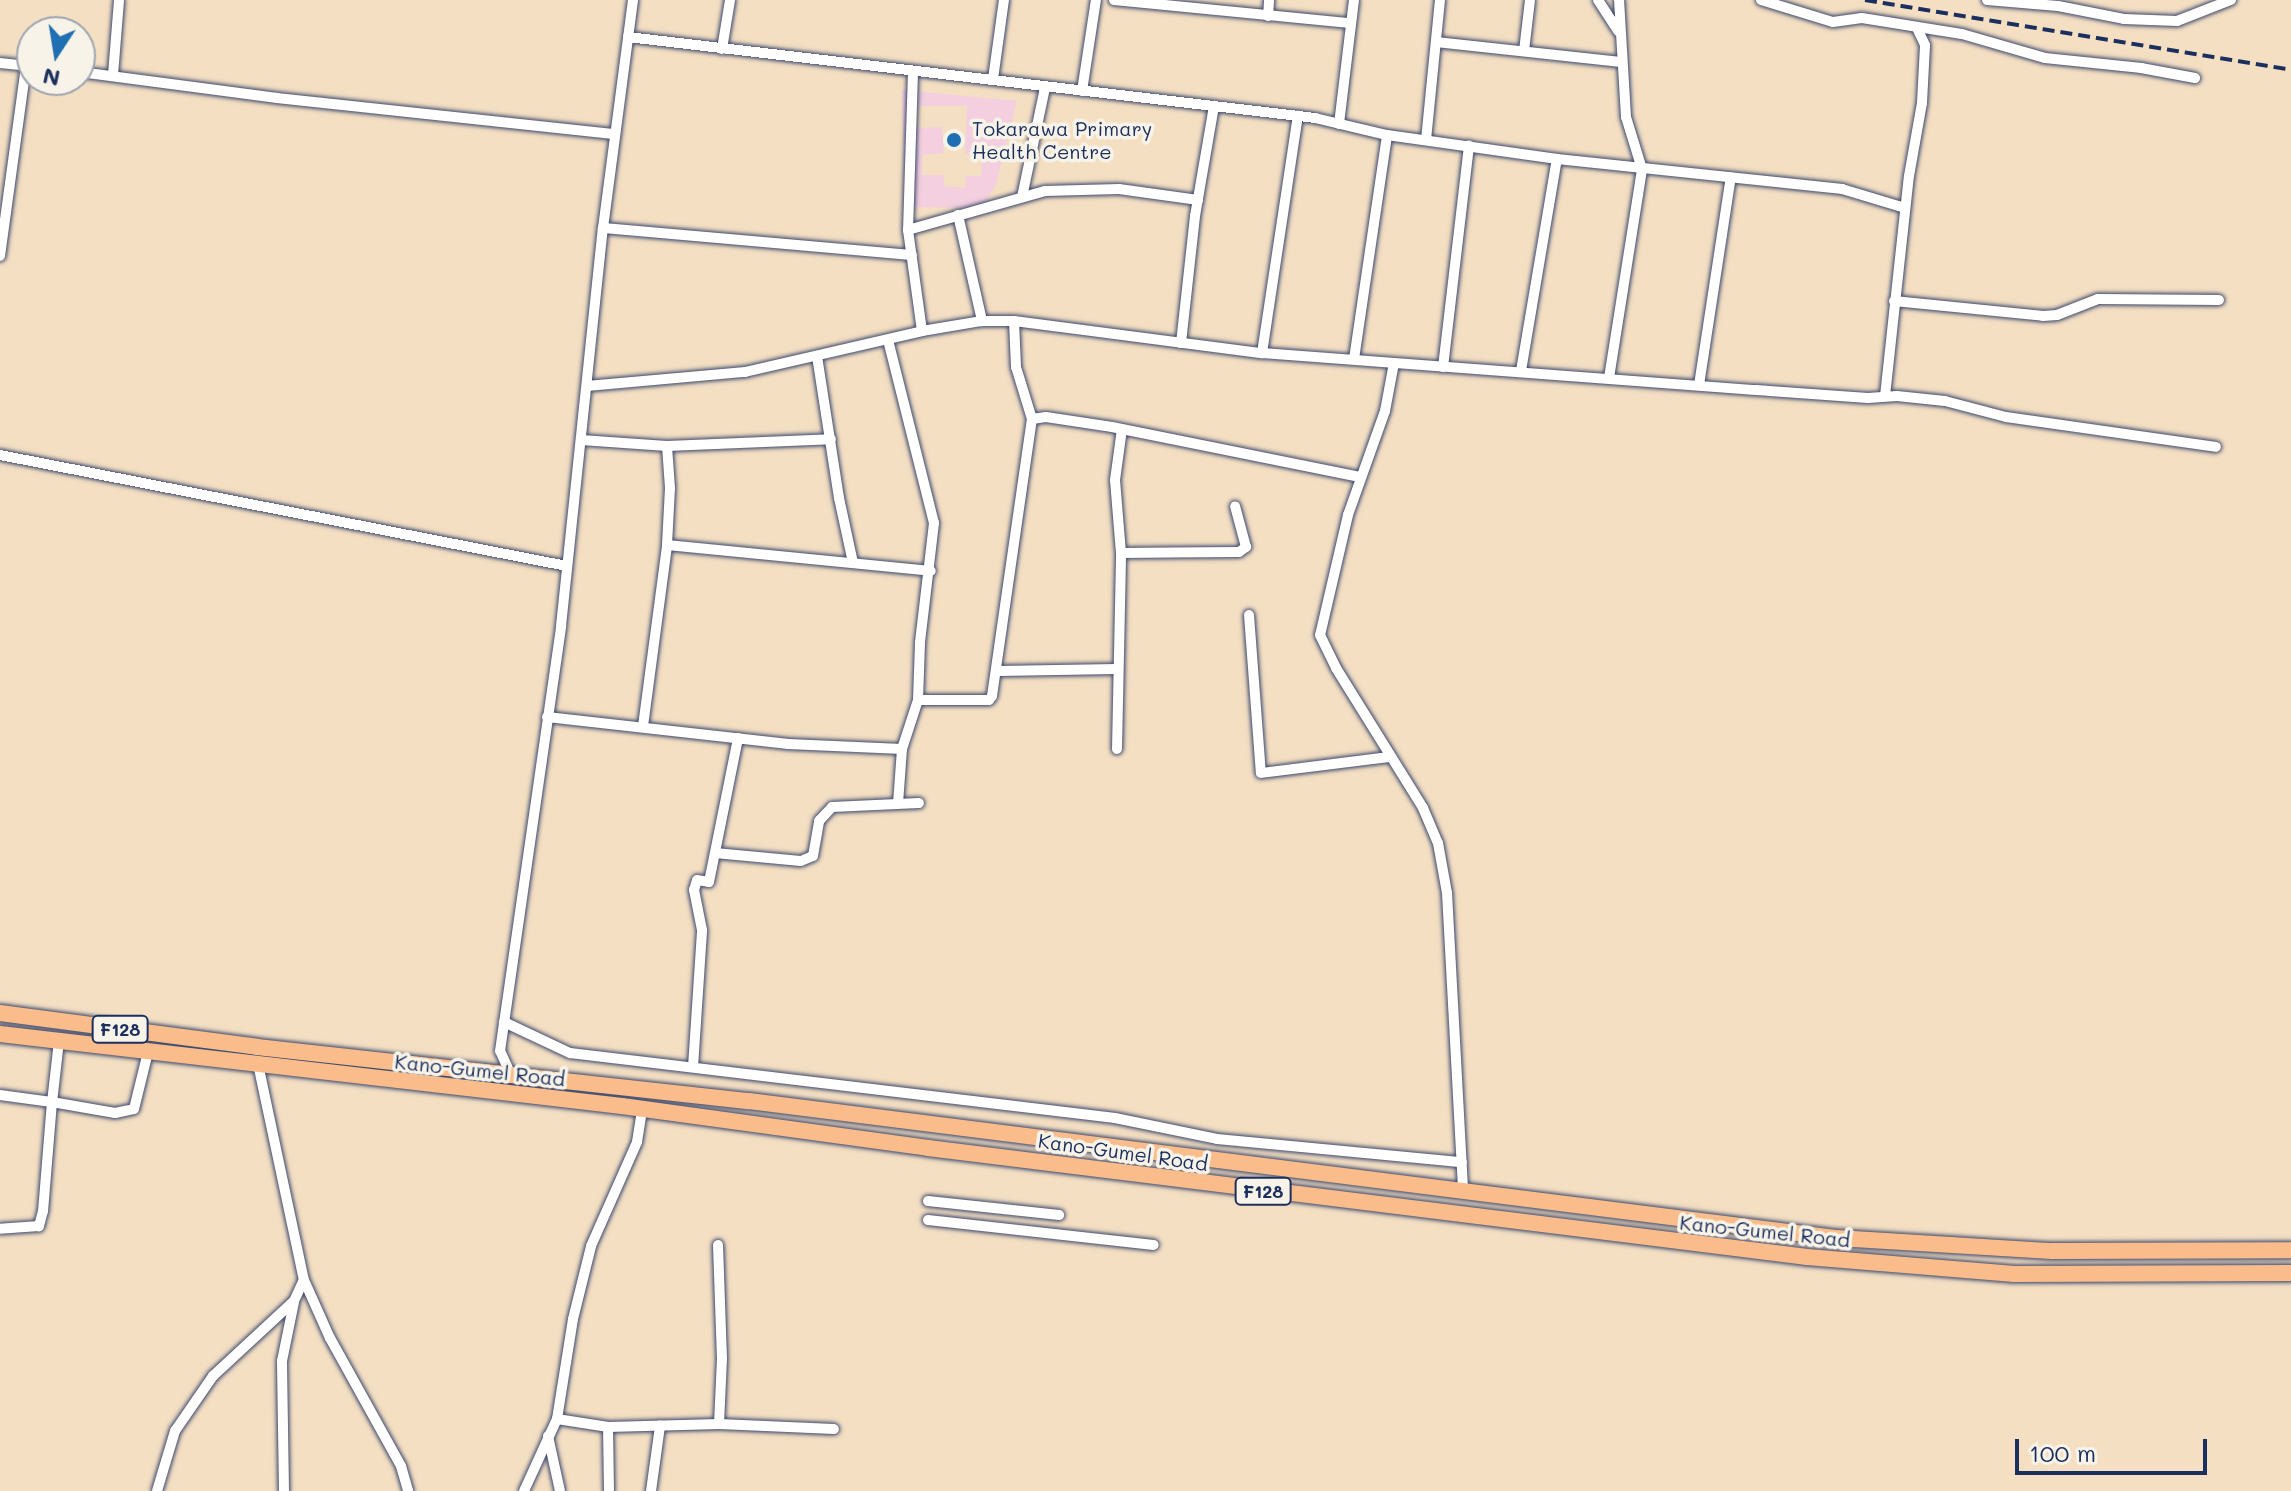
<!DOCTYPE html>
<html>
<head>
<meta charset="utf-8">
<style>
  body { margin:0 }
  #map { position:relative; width:2291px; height:1491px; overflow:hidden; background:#f4dfc3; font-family:Mali,sans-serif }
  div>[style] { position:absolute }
  .built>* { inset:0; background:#f3cfdf }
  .roads { filter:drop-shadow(0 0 2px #3c496d) drop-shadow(0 0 2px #3c496d) }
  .minor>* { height:10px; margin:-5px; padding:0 5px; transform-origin:5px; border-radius:5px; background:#fff }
  .primary>* { height:16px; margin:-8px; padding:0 8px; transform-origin:8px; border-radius:8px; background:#f9bc8a }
  .rail>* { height:4px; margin-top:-2px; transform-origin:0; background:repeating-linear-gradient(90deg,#1b2f5e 0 12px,transparent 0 18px) }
  .dots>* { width:22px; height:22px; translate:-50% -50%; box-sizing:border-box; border:4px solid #f7f3e8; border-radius:50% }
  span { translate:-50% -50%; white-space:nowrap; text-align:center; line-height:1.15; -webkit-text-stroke:7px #f7f3e8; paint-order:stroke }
  .shield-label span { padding:2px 6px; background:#f7f3e8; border:2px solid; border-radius:6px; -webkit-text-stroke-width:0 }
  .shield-label { font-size:18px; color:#1b2f5e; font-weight:700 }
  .poi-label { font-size:20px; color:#1b2f5e }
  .left { translate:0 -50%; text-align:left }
  .street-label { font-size:20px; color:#1b2f5e }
  .north { position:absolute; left:16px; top:16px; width:80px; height:80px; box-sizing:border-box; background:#f7f3e8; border:2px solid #9fa5b1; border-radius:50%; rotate:192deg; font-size:22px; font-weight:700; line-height:32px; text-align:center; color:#1b2f5e }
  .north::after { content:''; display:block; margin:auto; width:28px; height:36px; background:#1f6fb2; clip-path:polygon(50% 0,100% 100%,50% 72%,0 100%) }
  .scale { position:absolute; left:2015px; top:1439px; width:192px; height:36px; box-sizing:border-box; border:4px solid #1b2f5e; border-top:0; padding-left:10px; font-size:24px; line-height:28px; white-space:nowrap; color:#1b2f5e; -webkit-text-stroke:6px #f7f3e8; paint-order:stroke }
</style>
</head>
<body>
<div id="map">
  <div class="built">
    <div style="clip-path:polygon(evenodd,902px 90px,1017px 101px,996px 185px,982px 208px,906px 207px,902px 90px,916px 106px,967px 106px,965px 154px,983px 155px,981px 176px,966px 176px,965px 188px,944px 186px,944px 175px,922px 175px,922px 155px,944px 153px,942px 127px,915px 128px,916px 106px)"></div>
  </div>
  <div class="roads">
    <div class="minor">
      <div style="left:1114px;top:0;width:237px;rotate:5.6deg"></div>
      <div style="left:1598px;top:0;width:37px;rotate:57deg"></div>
      <div style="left:1761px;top:0;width:75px;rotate:17deg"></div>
      <div style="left:1833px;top:22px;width:29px;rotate:-8deg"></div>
      <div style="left:1862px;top:18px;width:101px;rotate:9.1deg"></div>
      <div style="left:1962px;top:34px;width:86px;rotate:16.1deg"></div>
      <div style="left:2045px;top:58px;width:97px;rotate:5.9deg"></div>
      <div style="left:2141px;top:68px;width:55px;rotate:10.5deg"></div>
      <div style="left:1987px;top:0;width:71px;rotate:4.8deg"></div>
      <div style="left:2058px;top:6px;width:67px;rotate:11.1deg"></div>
      <div style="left:2124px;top:19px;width:53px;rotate:2.2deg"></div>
      <div style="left:2177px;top:21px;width:58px;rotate:-21.3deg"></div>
      <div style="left:1268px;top:16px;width:16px;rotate:-86deg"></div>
      <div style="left:628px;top:37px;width:692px;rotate:6.72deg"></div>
      <div style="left:1315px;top:118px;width:74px;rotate:13.3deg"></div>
      <div style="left:1387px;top:135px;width:172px;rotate:8deg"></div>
      <div style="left:1557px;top:159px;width:287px;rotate:6deg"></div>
      <div style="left:1842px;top:189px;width:66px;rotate:16.8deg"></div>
      <div style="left:1436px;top:42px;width:186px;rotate:6.2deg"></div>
      <div style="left:722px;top:49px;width:50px;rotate:-80.7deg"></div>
      <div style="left:1524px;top:51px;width:51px;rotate:-83.3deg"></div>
      <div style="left:0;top:63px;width:30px;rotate:6deg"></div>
      <div style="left:80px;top:72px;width:199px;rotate:7.5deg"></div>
      <div style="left:277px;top:98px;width:340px;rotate:6.1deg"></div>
      <div style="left:913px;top:72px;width:158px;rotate:91.8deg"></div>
      <div style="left:908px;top:230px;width:102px;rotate:82.1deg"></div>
      <div style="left:113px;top:75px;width:75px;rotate:-85.4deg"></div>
      <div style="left:993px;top:79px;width:80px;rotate:-82.1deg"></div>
      <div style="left:1082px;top:91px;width:92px;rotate:-81.3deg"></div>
      <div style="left:1339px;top:124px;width:125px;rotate:-83.1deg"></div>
      <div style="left:1426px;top:140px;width:141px;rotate:-84.3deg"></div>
      <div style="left:1022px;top:197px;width:111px;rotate:-78.1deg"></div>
      <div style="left:958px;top:215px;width:109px;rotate:77.2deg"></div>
      <div style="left:603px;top:228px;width:310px;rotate:5deg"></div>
      <div style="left:908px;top:230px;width:142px;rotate:-15.9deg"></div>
      <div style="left:1045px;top:191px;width:74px;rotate:-1.5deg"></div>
      <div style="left:1119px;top:189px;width:80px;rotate:7.9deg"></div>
      <div style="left:0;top:256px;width:192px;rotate:-82.2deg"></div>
      <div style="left:1894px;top:301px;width:150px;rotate:5.7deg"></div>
      <div style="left:2043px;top:316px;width:14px;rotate:-4deg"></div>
      <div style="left:2057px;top:315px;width:44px;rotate:-21.3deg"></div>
      <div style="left:2098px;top:299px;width:121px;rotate:0.5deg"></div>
      <div style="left:888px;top:340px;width:189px;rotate:75.9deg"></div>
      <div style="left:934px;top:523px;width:121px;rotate:96.7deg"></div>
      <div style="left:920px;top:643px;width:57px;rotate:92deg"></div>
      <div style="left:918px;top:700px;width:52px;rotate:108.1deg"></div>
      <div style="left:902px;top:749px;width:54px;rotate:94.2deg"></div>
      <div style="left:1181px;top:343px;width:128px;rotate:-83.7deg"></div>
      <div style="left:1195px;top:216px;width:112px;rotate:-80.2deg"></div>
      <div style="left:1262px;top:353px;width:240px;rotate:-81.4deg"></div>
      <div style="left:817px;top:356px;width:144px;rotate:81.2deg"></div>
      <div style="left:839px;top:498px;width:66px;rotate:77.8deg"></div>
      <div style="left:1354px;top:359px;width:226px;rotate:-81.6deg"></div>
      <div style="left:1394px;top:363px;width:49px;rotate:100.6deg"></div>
      <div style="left:1385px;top:411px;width:110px;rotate:109.6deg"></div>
      <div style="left:1348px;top:515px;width:123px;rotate:103.1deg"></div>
      <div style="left:1320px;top:635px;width:37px;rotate:64deg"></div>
      <div style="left:1336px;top:668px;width:165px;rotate:58.1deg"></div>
      <div style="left:1423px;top:808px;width:38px;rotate:67deg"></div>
      <div style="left:1438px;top:843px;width:51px;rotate:79.8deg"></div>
      <div style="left:1447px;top:893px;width:297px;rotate:86.9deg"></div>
      <div style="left:1443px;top:367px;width:223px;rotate:-83.3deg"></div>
      <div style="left:1521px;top:371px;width:215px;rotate:-80.4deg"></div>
      <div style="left:1609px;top:378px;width:212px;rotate:-81deg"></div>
      <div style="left:1642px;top:169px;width:54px;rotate:-107.1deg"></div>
      <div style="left:1626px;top:117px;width:117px;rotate:-93.4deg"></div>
      <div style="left:1699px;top:385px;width:210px;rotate:-81.3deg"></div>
      <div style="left:587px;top:386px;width:159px;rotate:-5.1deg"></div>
      <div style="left:745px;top:372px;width:182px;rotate:-13deg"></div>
      <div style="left:922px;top:331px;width:61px;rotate:-9.5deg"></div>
      <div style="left:982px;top:321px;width:32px"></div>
      <div style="left:1014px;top:321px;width:250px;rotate:7.4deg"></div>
      <div style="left:1262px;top:353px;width:495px;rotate:4.3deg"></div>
      <div style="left:1756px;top:390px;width:112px;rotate:4.1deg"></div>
      <div style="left:1868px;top:398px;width:29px;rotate:-4deg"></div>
      <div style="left:1897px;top:396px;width:48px;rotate:5.9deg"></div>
      <div style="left:1945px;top:401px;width:63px;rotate:14.7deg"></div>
      <div style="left:2006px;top:417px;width:212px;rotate:8.1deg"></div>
      <div style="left:1885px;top:396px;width:221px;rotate:-83.8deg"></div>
      <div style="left:1909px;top:176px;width:74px;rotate:-79.9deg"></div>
      <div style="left:1922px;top:103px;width:58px;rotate:-87deg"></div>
      <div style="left:1925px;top:45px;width:19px;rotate:-115deg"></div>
      <div style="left:1032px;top:419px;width:14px;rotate:-8deg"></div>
      <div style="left:1046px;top:417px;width:67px;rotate:8.6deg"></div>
      <div style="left:1112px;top:427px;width:253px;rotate:11.4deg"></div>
      <div style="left:581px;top:440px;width:86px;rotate:4deg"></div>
      <div style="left:667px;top:446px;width:164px;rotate:-2.4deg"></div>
      <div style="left:0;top:455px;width:578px;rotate:11.08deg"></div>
      <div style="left:667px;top:545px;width:265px;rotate:5.6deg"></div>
      <div style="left:1121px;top:553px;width:118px;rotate:-0.5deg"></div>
      <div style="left:1239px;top:552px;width:9px;rotate:-36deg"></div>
      <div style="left:1246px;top:547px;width:42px;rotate:-105deg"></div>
      <div style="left:1249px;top:615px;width:158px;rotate:85.7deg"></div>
      <div style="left:1261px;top:773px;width:130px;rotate:-7.1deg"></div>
      <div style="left:998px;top:671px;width:118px;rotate:-1deg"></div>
      <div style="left:918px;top:700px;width:71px"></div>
      <div style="left:989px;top:700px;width:5px;rotate:-53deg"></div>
      <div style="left:992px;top:696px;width:280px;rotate:-81.8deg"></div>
      <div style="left:1032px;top:419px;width:54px;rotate:-107.1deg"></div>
      <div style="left:1016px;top:367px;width:46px;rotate:-92.5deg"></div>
      <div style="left:547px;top:717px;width:243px;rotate:6.4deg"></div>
      <div style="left:788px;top:744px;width:114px;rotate:2.5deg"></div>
      <div style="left:643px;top:726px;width:183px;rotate:-82.4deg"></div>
      <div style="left:667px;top:545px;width:57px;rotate:-87deg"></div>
      <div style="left:670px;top:488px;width:42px;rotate:-94.1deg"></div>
      <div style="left:1117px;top:749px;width:196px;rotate:-88.8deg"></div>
      <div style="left:1121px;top:553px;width:73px;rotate:-94.7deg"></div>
      <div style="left:1115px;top:480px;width:51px;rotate:-82.2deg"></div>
      <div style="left:715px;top:853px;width:86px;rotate:5.3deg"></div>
      <div style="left:801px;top:861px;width:13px;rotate:-23deg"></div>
      <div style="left:813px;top:856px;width:36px;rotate:-80deg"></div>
      <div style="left:819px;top:821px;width:19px;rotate:-47deg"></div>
      <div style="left:832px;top:807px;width:87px;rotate:-2.6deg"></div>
      <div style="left:504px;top:1022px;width:73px;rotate:25.2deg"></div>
      <div style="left:570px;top:1053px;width:549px;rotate:6.8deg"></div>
      <div style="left:1115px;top:1118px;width:104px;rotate:11.6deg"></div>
      <div style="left:1217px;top:1139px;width:246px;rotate:5.4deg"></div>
      <div style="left:59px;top:1041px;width:61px;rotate:96.5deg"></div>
      <div style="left:52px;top:1102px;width:64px;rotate:9.9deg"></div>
      <div style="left:115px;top:1113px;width:19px;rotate:-12deg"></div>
      <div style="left:134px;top:1109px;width:59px;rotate:-76.2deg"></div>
      <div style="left:258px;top:1064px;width:221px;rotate:78deg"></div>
      <div style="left:304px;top:1280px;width:64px;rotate:65.9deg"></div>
      <div style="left:330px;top:1338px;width:146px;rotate:61deg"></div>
      <div style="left:401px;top:1466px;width:26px;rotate:74deg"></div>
      <div style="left:693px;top:1067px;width:137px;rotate:-86.2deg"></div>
      <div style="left:702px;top:930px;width:41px;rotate:-101.3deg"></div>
      <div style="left:694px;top:890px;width:10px;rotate:-73deg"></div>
      <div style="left:697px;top:880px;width:12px;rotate:9deg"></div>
      <div style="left:709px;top:882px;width:147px;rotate:-78.6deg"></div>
      <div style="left:510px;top:1073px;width:24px;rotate:-114deg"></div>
      <div style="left:500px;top:1051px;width:429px;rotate:-81.8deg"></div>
      <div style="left:561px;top:626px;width:400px;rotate:-84deg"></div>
      <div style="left:603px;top:228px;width:230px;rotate:-82.5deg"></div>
      <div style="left:0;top:1095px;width:52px;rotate:7.7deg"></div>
      <div style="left:52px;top:1102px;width:109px;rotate:94.7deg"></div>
      <div style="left:43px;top:1211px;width:16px;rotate:105deg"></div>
      <div style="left:39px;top:1226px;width:39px;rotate:176deg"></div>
      <div style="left:928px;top:1201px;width:132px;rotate:6.1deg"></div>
      <div style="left:928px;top:1220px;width:227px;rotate:6.3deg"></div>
      <div style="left:718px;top:1245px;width:113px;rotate:88deg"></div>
      <div style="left:722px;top:1358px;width:66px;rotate:92.6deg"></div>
      <div style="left:557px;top:1419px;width:52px;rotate:8.9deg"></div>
      <div style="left:608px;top:1427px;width:111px;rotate:-1.5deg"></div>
      <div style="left:719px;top:1424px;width:115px;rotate:2.5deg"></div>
      <div style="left:608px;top:1427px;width:64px;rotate:89.1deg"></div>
      <div style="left:548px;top:1436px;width:56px;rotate:77.7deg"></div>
      <div style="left:157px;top:1491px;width:63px;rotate:-73.3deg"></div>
      <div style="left:175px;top:1431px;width:67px;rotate:-55.4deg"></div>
      <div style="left:213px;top:1376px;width:110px;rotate:-42.8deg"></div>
      <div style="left:294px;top:1301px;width:23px;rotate:-65deg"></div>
      <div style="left:284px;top:1491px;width:130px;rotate:-90.9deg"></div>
      <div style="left:282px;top:1361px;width:60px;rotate:-78.5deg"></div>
      <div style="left:524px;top:1491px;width:79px;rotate:-65.4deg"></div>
      <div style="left:557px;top:1419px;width:101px;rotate:-80.9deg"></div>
      <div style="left:573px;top:1319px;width:75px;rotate:-76.1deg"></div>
      <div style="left:591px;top:1246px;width:114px;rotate:-66.1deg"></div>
      <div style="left:637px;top:1142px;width:30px;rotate:-81deg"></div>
      <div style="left:651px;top:1491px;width:66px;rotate:-82.1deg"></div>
    </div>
    <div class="primary">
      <div style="left:0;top:1013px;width:259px;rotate:7.5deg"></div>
      <div style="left:257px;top:1047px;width:495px;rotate:6.3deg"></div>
      <div style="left:749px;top:1101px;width:1097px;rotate:7.18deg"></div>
      <div style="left:1837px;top:1238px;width:215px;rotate:3.5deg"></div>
      <div style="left:2052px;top:1251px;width:239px;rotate:-0.2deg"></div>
      <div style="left:0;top:1034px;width:626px;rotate:6.6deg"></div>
      <div style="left:622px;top:1106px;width:309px;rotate:7.8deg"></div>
      <div style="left:928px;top:1148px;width:886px;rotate:7.07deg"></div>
      <div style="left:1807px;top:1257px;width:208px;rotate:4.7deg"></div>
      <div style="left:2014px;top:1274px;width:277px;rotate:-0.2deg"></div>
    </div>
  </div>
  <div class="rail">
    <div style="left:1865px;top:0;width:432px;rotate:9.3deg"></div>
  </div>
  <div class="dots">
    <div style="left:954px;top:140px;background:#1f6fb2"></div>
  </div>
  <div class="shield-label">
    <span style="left:120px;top:1029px">F128</span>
    <span style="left:1263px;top:1191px">F128</span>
  </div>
  <div class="poi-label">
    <span class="left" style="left:972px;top:140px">Tokarawa Primary<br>Health Centre</span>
  </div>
  <div class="street-label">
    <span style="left:480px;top:1070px;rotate:6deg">Kano-Gumel Road</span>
    <span style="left:1123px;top:1152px;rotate:8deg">Kano-Gumel Road</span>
    <span style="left:1765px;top:1231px;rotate:6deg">Kano-Gumel Road</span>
  </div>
  <div class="north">N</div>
  <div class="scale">100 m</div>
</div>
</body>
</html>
